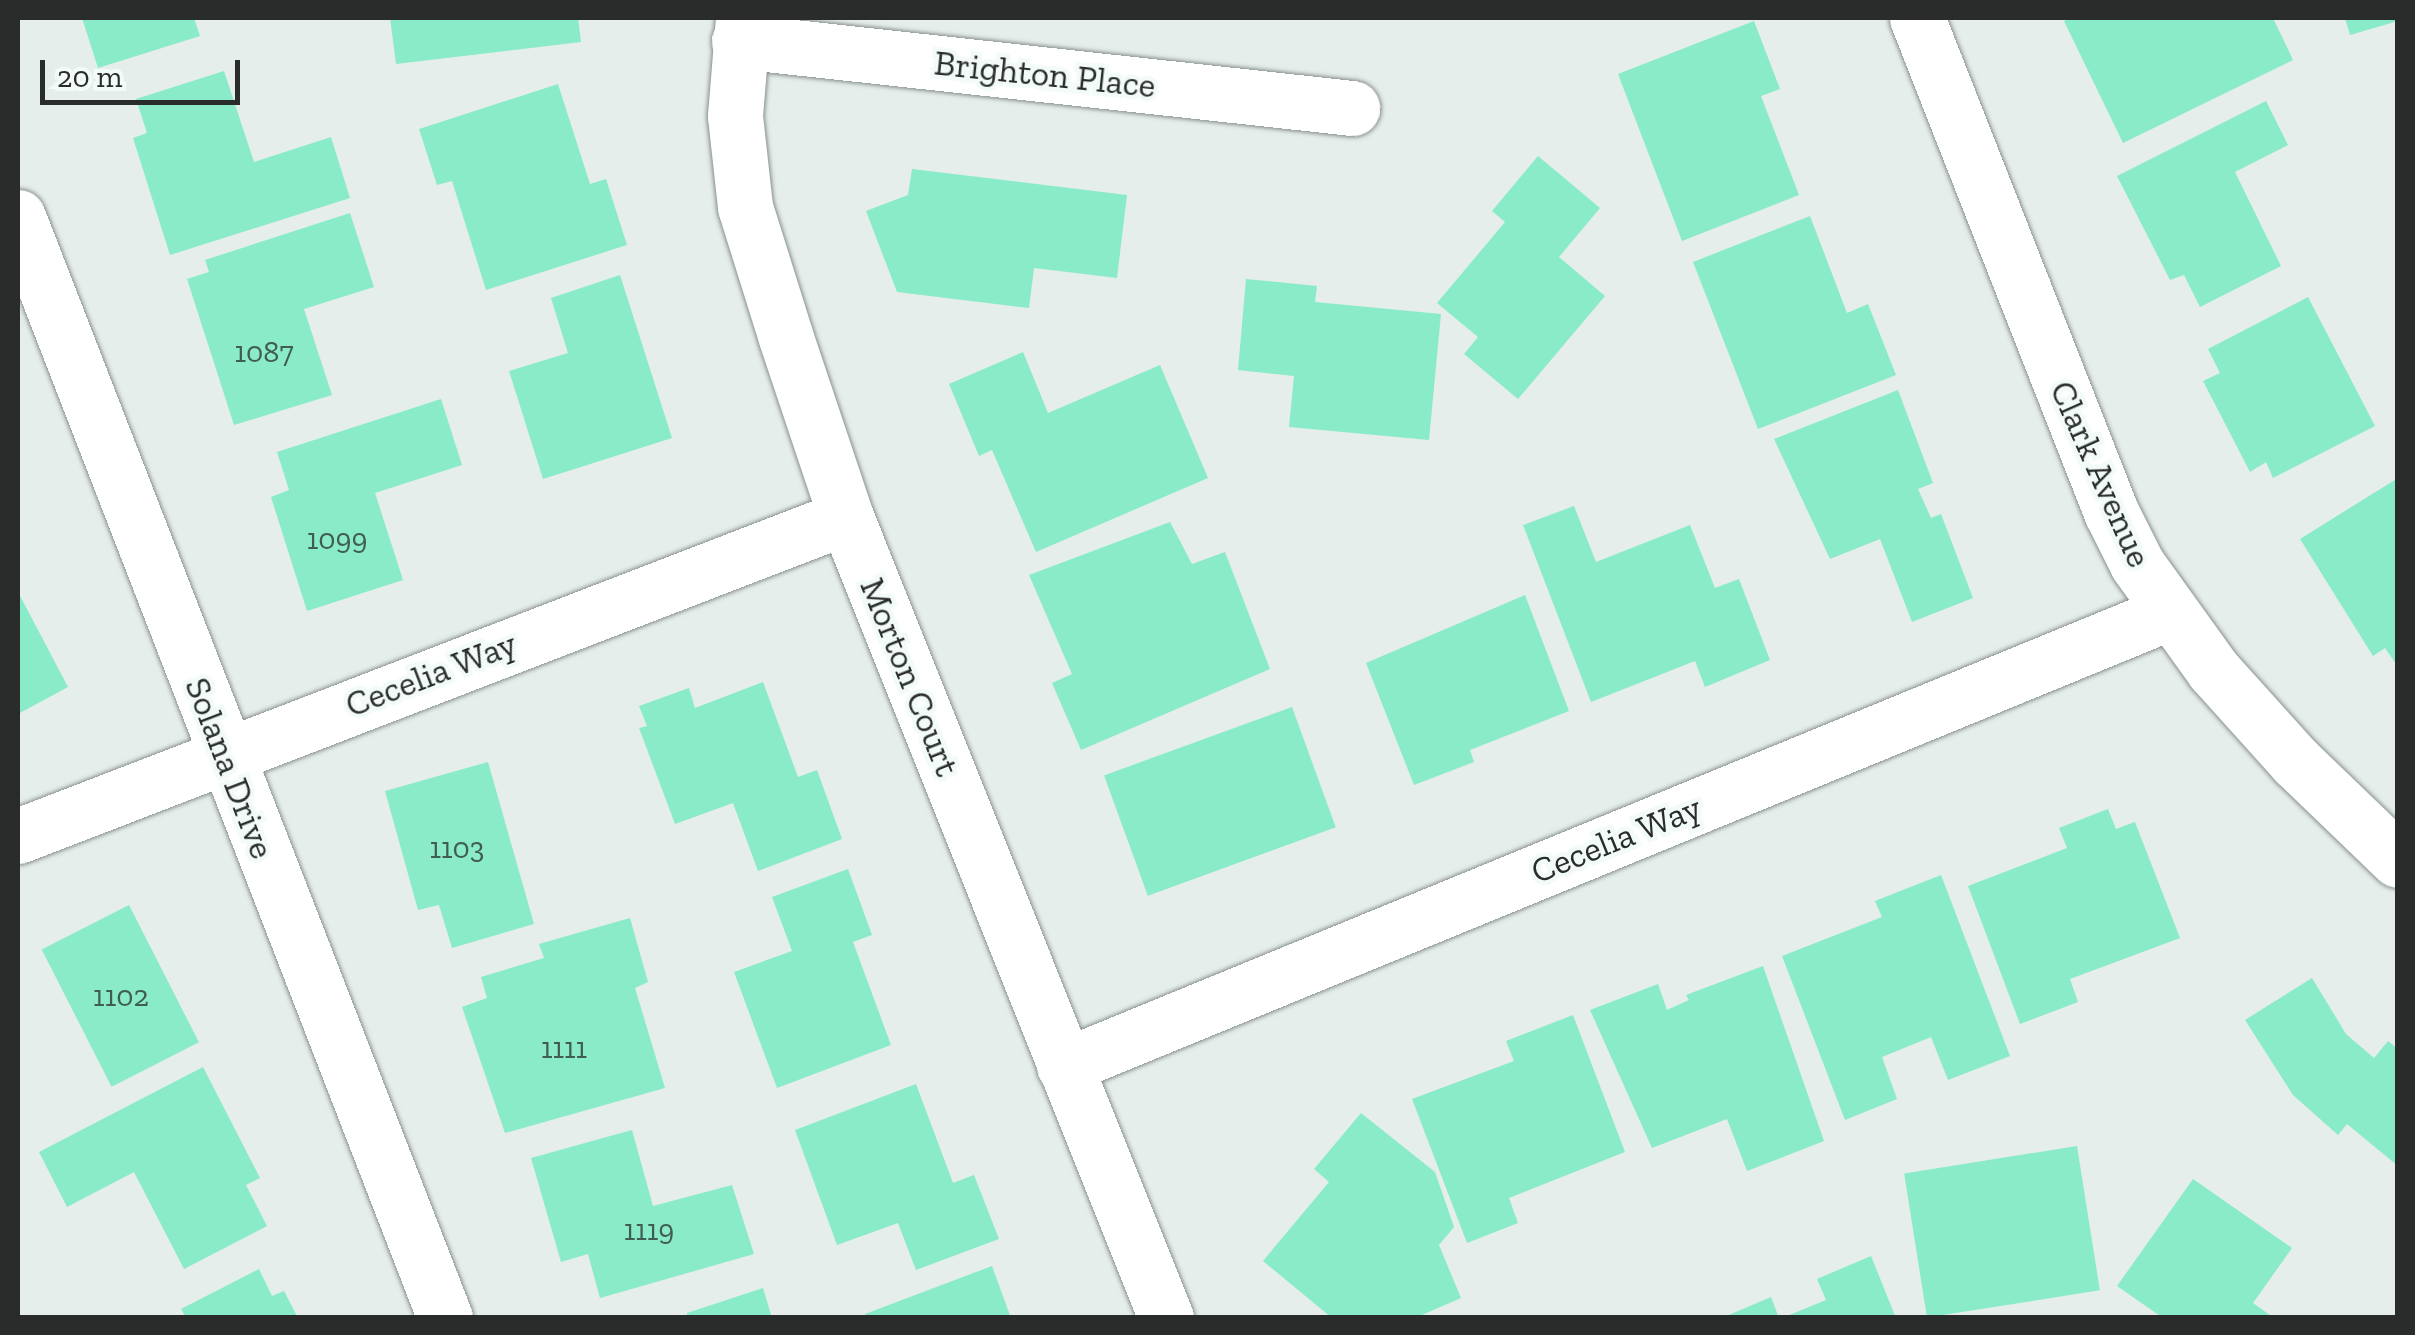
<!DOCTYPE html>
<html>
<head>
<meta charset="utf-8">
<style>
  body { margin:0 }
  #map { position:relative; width:2415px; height:1335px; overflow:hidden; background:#e5eeea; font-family:"Zilla Slab",serif }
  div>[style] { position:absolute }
  .building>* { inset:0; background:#89ebc8; transform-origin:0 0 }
  .roads { filter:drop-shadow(0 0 2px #89918d) drop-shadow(0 0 2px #89918d) }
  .minor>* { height:55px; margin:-27.5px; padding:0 27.5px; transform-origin:27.5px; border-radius:27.5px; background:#fff }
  span { translate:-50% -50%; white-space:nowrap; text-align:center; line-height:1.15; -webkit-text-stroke:9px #f2fbf7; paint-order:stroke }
  .number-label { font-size:30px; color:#415c52 }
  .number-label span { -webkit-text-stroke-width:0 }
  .street-label { font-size:35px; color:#292c2b }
  .frame { position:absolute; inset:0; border:20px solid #292c2b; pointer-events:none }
  .scale { position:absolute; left:40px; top:60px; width:200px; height:45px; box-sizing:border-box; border:5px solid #292c2b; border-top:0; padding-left:12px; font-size:30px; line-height:35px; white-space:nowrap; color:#292c2b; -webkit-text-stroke:8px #f2fbf7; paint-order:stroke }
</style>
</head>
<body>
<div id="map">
  <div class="building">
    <div style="clip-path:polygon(82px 18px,194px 18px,200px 36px,98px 68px)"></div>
    <div style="clip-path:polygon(390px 18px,578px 18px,581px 42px,396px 64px)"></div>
    <div style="clip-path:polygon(2072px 18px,2273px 18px,2293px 60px,2123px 143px,2064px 21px)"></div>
    <div style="clip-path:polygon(2345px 18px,2398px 18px,2398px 21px,2350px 35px)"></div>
    <div style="clip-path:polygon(1754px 21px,1780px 89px,1761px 96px,1799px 195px,1682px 241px,1618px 74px)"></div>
    <div style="clip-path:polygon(224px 71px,254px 162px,331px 137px,350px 198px,170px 255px,133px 138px,147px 133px,136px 99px)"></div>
    <div style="clip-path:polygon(558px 84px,590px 184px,606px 179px,627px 245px,486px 290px,452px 181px,437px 185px,419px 129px)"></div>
    <div style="clip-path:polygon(2266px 101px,2288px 145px,2235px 172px,2281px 266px,2200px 307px,2184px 275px,2170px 280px,2117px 176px)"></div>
    <div style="clip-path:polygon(1538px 156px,1600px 208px,1559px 257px,1605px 296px,1518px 399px,1464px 354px,1478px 337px,1437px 303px,1505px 222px,1492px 211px)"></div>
    <div style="clip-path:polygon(912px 169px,1127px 195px,1117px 278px,1034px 268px,1029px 308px,897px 292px,866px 211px,908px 195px)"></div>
    <div style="clip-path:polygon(350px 213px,374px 287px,304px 309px,332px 395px,234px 425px,187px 279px,209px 272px,205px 260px)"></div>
    <div style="clip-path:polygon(1810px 216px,1847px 313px,1868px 304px,1896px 375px,1758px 429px,1693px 262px)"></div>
    <div style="clip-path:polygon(620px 275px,672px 438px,543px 479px,509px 371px,568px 353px,551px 298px)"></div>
    <div style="clip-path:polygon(1246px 279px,1317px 286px,1315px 302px,1441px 314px,1429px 440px,1289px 427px,1294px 376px,1238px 370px)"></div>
    <div style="clip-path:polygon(2308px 297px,2375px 426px,2273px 478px,2266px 462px,2250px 472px,2203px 381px,2220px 373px,2208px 349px)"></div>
    <div style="clip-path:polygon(1023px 352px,1048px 413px,1160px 365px,1208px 478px,1036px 552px,992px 450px,979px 456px,949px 384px)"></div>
    <div style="clip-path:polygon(1898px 390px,1933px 483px,1918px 489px,1931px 518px,1941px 514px,1973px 598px,1912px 622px,1880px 539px,1830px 559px,1774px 439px)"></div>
    <div style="clip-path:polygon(441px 399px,462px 465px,375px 493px,403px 580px,307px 611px,271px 497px,289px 490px,277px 452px)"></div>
    <div style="clip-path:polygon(2398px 478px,2398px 667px,2385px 648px,2373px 656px,2300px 539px)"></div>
    <div style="clip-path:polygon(1574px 506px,1596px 562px,1690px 525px,1715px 588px,1739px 579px,1770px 660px,1705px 687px,1695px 661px,1591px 702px,1523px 525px)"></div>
    <div style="clip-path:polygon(1170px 522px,1192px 564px,1225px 552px,1270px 669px,1081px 750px,1052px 683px,1072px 674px,1029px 575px)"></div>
    <div style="clip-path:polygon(18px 592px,68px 687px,18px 714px)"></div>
    <div style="clip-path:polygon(1525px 595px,1569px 711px,1470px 750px,1474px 762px,1414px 785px,1366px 663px)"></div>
    <div style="clip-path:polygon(763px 682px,798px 777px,817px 770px,842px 839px,758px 871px,733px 803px,675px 824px,639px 728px,647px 726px,639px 706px,689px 688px,695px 708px)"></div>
    <div style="left:1292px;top:707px;width:128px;height:200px;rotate:70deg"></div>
    <div style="clip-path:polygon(488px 762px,534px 924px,452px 948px,439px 905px,418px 910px,385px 791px)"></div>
    <div style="clip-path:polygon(2108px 809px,2116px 829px,2135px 822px,2180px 938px,2070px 979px,2078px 1002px,2020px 1024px,1968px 886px,2067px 848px,2059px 828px)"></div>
    <div style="clip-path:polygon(848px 869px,872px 935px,853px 942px,891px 1045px,777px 1088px,734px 972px,792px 951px,772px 897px)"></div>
    <div style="clip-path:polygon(1941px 875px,2010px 1056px,1948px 1080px,1931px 1037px,1882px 1057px,1897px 1099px,1845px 1120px,1782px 956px,1882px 917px,1875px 901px)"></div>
    <div style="left:129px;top:905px;width:154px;height:98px;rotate:63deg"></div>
    <div style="clip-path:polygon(630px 918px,648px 982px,635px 988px,665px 1088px,505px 1133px,462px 1007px,487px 998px,481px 977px,544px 958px,539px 944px)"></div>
    <div style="clip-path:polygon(1763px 966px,1824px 1141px,1747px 1171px,1727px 1119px,1652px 1148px,1590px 1010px,1658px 984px,1667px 1010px,1689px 1000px,1686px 995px)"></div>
    <div style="clip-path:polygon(2312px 978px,2346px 1034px,2374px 1058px,2388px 1041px,2398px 1049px,2398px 1166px,2347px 1124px,2338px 1135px,2293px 1095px,2245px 1020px)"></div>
    <div style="clip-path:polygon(1573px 1015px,1625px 1152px,1509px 1198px,1518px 1223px,1467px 1243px,1412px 1099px,1514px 1061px,1506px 1041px)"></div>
    <div style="clip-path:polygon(203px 1067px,260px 1178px,246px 1185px,267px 1226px,184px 1269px,134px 1172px,67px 1207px,39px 1152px)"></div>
    <div style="clip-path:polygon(916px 1084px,953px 1183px,974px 1175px,999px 1239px,916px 1270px,898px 1223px,837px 1245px,795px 1130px)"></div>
    <div style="clip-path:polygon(1361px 1113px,1435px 1172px,1454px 1227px,1439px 1245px,1461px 1298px,1415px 1318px,1332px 1318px,1263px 1261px,1329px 1182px,1314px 1169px)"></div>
    <div style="clip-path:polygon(632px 1130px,653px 1206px,732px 1185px,754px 1254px,600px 1298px,588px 1254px,561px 1262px,531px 1158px)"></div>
    <div style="left:2077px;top:1146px;width:146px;height:175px;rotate:81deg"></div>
    <div style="clip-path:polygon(2193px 1179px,2292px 1248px,2253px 1303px,2274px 1318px,2163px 1318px,2117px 1286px)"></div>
    <div style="clip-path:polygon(1871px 1256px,1896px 1318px,1782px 1318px,1826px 1300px,1817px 1279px)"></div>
    <div style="clip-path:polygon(992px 1266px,1011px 1318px,866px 1318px,865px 1314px)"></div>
    <div style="clip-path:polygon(259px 1269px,272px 1296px,284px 1291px,298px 1318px,186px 1318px,181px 1309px)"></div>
    <div style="clip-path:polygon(763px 1288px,772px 1318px,688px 1318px,687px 1313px)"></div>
    <div style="clip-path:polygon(1771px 1297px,1779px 1318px,1724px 1318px,1724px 1317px)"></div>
  </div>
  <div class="roads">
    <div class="minor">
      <div style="left:743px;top:18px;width:98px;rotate:94.7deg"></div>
      <div style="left:735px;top:116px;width:92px;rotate:83.7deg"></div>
      <div style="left:745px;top:207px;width:137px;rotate:72.6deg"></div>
      <div style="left:786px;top:338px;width:189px;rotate:71.5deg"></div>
      <div style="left:846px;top:517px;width:863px;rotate:68.22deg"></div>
      <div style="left:1917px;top:18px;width:531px;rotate:68.56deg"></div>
      <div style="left:2111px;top:512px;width:58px;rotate:63.4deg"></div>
      <div style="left:2137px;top:564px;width:132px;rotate:54.3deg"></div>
      <div style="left:2214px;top:671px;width:122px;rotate:48deg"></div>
      <div style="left:2296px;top:762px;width:141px;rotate:43.9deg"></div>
      <div style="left:739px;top:41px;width:617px;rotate:6.24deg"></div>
      <div style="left:18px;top:217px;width:1181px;rotate:68.8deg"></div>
      <div style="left:18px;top:836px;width:887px;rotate:-21.07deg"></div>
      <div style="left:1064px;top:1066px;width:1193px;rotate:-22.31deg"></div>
    </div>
  </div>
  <div class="number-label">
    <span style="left:264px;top:352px">1087</span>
    <span style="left:337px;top:539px">1099</span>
    <span style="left:457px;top:848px">1103</span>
    <span style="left:121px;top:996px">1102</span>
    <span style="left:564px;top:1048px">1111</span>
    <span style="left:649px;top:1230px">1119</span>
  </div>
  <div class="street-label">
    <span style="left:1045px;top:74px;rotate:6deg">Brighton Place</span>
    <span style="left:2101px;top:474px;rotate:66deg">Clark Avenue</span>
    <span style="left:431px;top:674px;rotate:-21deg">Cecelia Way</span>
    <span style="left:910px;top:677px;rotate:68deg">Morton Court</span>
    <span style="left:230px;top:768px;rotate:69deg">Solana Drive</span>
    <span style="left:1616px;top:839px;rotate:-22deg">Cecelia Way</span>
  </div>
  <div class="frame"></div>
  <div class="scale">20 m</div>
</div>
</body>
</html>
